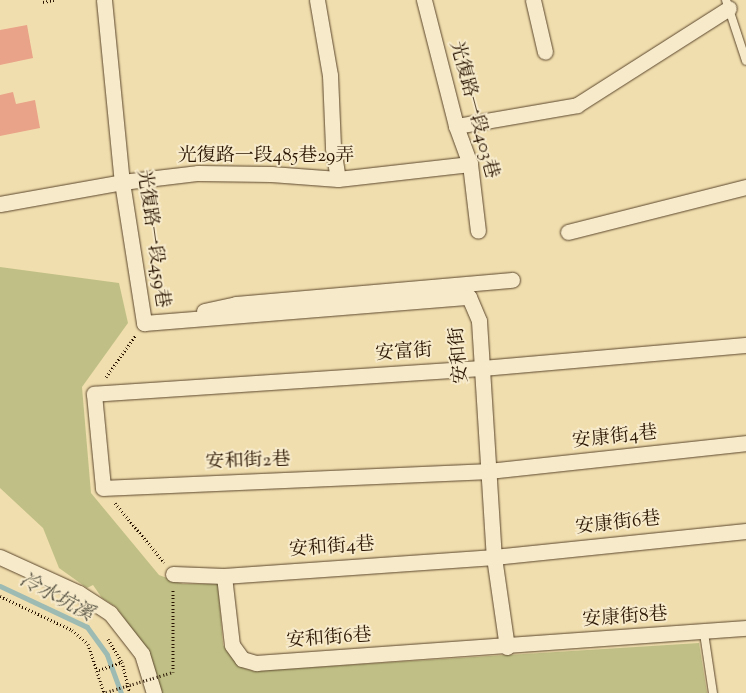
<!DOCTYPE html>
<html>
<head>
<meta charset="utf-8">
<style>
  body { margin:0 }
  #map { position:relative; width:746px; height:693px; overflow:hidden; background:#f1deae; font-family:"Sorts Mill Goudy","Noto Serif TC",serif }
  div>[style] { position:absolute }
  .green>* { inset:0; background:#c0c086 }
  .stream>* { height:5px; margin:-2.5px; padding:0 2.5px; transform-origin:2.5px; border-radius:2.5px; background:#9dbbb3 }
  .building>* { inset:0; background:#e9a388 }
  .path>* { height:3px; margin-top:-1.5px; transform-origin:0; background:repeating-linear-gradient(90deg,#291401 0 1px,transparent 0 3.5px) }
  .roads { filter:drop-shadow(0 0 1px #5b462c) drop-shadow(0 0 1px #5b462c) }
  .service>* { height:8px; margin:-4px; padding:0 4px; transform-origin:4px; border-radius:4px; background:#f6eaca }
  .minor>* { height:15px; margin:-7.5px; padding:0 7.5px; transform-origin:7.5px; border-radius:7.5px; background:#f6eaca }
  .path-bridge>* { height:3px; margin-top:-1.5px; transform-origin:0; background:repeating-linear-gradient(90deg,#291401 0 1px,transparent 0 3.5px) }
  span { translate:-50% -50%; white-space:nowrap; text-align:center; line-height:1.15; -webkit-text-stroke:4px #f6eaca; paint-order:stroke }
  .street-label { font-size:19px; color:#291401 }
  .water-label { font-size:20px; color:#524e3f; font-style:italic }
</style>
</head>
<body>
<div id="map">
  <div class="green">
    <div style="clip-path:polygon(0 267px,119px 283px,128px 323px,82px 387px,91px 493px,159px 575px,183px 584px,218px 584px,223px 645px,238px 666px,253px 671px,699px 643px,707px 693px,161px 693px,150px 654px,116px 607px,102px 598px,93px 585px,87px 588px,59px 568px,43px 528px,0 488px)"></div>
  </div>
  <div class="stream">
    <div style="left:0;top:586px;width:96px;rotate:25.2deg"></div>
    <div style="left:87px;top:627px;width:34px;rotate:54deg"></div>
    <div style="left:107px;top:655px;width:40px;rotate:69.8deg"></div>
  </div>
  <div class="building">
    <div style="clip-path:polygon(27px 25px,33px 58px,0 65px,0 30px)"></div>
    <div style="clip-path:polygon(13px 92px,16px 104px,35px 100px,40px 128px,0 136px,0 95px)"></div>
  </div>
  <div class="path">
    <div style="left:43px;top:2px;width:11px;rotate:-10deg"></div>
    <div style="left:106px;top:377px;width:52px;rotate:-54.5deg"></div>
    <div style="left:115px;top:503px;width:77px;rotate:50.3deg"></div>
    <div style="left:0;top:596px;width:80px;rotate:25.3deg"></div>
    <div style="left:72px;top:630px;width:21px;rotate:41deg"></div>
    <div style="left:88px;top:644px;width:52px;rotate:71.9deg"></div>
    <div style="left:108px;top:639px;width:27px;rotate:59deg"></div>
    <div style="left:122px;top:662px;width:32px;rotate:76deg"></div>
    <div style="left:99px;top:670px;width:24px;rotate:-19deg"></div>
    <div style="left:173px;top:672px;width:82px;rotate:-90deg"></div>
  </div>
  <div class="roads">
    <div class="service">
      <div style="left:726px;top:0;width:64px;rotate:71.8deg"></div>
      <div style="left:704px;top:633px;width:61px;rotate:81.5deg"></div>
    </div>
    <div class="minor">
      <div style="left:104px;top:0;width:183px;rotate:84.4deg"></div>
      <div style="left:122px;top:182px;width:143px;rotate:81.1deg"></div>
      <div style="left:317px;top:0;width:76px;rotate:80.2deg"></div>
      <div style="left:330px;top:75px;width:73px;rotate:87.6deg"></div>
      <div style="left:333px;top:148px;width:31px;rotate:81deg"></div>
      <div style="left:424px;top:0;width:130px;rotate:75.7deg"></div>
      <div style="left:456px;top:126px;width:40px;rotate:69.8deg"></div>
      <div style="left:470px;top:164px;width:67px;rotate:83.2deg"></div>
      <div style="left:533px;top:0;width:53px;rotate:77deg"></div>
      <div style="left:456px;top:126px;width:123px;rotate:-9.8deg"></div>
      <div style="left:577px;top:105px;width:180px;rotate:-32.5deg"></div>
      <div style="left:0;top:204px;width:124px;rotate:-10.2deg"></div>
      <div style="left:122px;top:182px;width:77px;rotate:-6.8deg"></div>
      <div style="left:198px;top:173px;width:73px;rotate:0.8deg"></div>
      <div style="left:271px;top:174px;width:67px;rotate:4.3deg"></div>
      <div style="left:338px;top:179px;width:133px;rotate:-6.5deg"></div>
      <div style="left:568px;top:232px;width:184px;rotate:-14.2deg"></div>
      <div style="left:204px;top:311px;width:33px;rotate:-12deg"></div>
      <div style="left:236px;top:304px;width:277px;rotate:-5deg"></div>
      <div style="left:144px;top:323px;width:326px;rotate:-4.6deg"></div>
      <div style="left:469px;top:297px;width:26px;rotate:67deg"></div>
      <div style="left:479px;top:321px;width:236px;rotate:86.4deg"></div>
      <div style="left:494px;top:557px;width:91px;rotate:81.8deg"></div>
      <div style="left:746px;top:345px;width:266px;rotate:175deg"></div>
      <div style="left:481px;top:368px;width:388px;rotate:176.2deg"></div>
      <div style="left:94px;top:394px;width:94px;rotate:84.5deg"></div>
      <div style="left:103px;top:488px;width:386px;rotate:-2.5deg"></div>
      <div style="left:489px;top:471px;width:259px;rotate:-6.2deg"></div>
      <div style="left:0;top:557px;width:87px;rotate:24.5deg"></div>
      <div style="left:79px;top:593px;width:37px;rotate:33deg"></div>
      <div style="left:110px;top:613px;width:52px;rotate:52deg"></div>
      <div style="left:142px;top:654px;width:41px;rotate:72.9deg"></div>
      <div style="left:173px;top:574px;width:51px;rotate:2.2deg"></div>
      <div style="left:224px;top:576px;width:271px;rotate:-4deg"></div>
      <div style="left:494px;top:557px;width:253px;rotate:-5.9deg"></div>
      <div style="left:224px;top:576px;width:69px;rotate:83.4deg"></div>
      <div style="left:232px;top:645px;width:17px;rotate:54deg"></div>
      <div style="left:242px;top:659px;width:15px;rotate:16deg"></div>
      <div style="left:256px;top:663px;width:491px;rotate:-4.1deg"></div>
    </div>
  </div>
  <div class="path-bridge">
    <div style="left:103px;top:693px;width:73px;rotate:-16.7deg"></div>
  </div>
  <div class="street-label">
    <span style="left:473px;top:110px;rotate:75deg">光復路一段403巷</span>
    <span style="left:266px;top:157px">光復路一段485巷29弄</span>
    <span style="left:152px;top:239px;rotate:82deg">光復路一段459巷</span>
    <span style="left:404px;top:353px;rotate:-4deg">安富街</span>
    <span style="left:460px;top:355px;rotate:-95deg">安和街</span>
    <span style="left:615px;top:438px;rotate:-6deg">安康街4巷</span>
    <span style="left:248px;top:462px;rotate:-2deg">安和街2巷</span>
    <span style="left:618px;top:524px;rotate:-6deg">安康街6巷</span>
    <span style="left:332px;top:548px;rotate:-4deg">安和街4巷</span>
    <span style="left:625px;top:618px;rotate:-4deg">安康街8巷</span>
    <span style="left:329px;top:639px;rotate:-4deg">安和街6巷</span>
  </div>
  <div class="water-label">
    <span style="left:56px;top:598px;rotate:28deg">冷水坑溪</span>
  </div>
</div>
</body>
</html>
